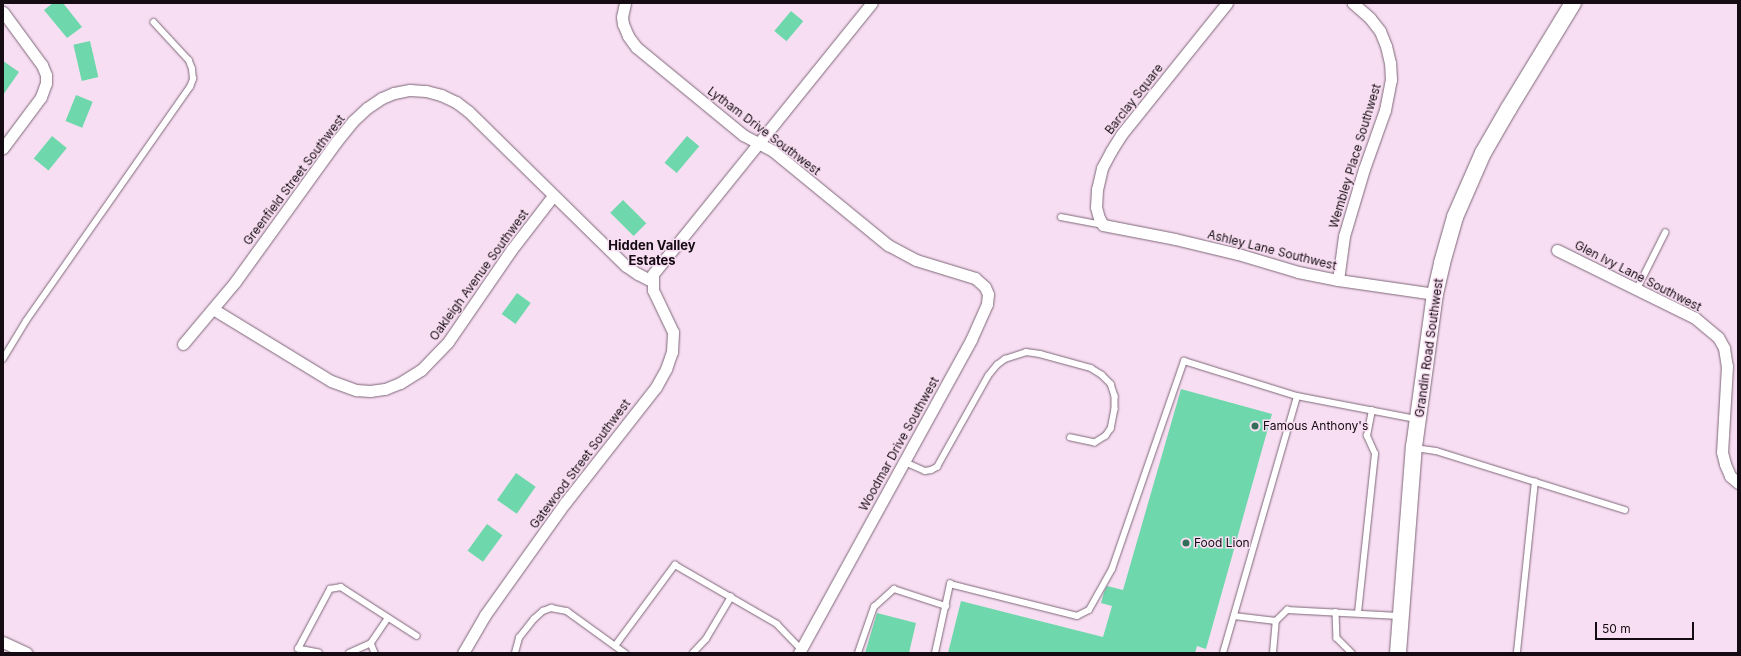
<!DOCTYPE html>
<html>
<head>
<meta charset="utf-8">
<style>
  body { margin:0 }
  #map { position:relative; width:1741px; height:656px; overflow:hidden; background:#f8def2; font-family:Inter,sans-serif }
  div>[style] { position:absolute }
  .building>* { inset:0; background:#6fd7ac; transform-origin:0 0 }
  .roads { filter:drop-shadow(0 0 1px #7d6779) drop-shadow(0 0 1px #7d6779) }
  .lane>* { height:5.5px; margin:-2.75px; padding:0 2.75px; transform-origin:2.75px; border-radius:2.75px; background:#fff }
  .street>* { height:11px; margin:-5.5px; padding:0 5.5px; transform-origin:5.5px; border-radius:5.5px; background:#fff }
  .secondary>* { height:16px; margin:-8px; padding:0 8px; transform-origin:8px; border-radius:8px; background:#fff }
  .dots>* { width:11px; height:11px; translate:-50% -50%; box-sizing:border-box; border:2px solid #f8def2; border-radius:50% }
  span { translate:-50% -50%; white-space:nowrap; text-align:center; line-height:1.15; -webkit-text-stroke:3px #f8def2; paint-order:stroke }
  .street-label { font-size:12px; color:#140c12 }
  .poi-label { font-size:12px; color:#140c12 }
  .left { translate:0 -50%; text-align:left }
  .neighbourhood-label { font-size:13px; color:#140c12; font-weight:700 }
  .frame { position:absolute; inset:0; border:4px solid #140c12; pointer-events:none }
  .scale { position:absolute; left:1595px; top:622px; width:99px; height:18px; box-sizing:border-box; border:2px solid #140c12; border-top:0; padding-left:5px; font-size:12px; line-height:14px; white-space:nowrap; color:#140c12; -webkit-text-stroke:3px #f8def2; paint-order:stroke }
</style>
</head>
<body>
<div id="map">
  <div class="building">
    <div style="clip-path:polygon(53px 3px,63px 3px,82px 27px,67px 38px,44px 10px)"></div>
    <div style="left:791px;top:11px;width:16px;height:26px;rotate:40deg"></div>
    <div style="left:90px;top:41px;width:37px;height:17px;rotate:77deg"></div>
    <div style="clip-path:polygon(3px 61px,19px 72px,3px 95px)"></div>
    <div style="left:76px;top:95px;width:18px;height:28px;rotate:22deg"></div>
    <div style="left:52px;top:136px;width:19px;height:29px;rotate:39deg"></div>
    <div style="left:687px;top:136px;width:16px;height:35px;rotate:40deg"></div>
    <div style="left:623px;top:200px;width:33px;height:18px;rotate:45deg"></div>
    <div style="left:517px;top:293px;width:17px;height:26px;rotate:36deg"></div>
    <div style="clip-path:polygon(1181px 389px,1272px 414px,1206px 649px,1197px 646px,1195px 653px,948px 653px,961px 601px,1103px 637px,1112px 606px,1101px 603px,1104px 592px,1107px 586px,1123px 590px)"></div>
    <div style="left:516px;top:473px;width:24px;height:33px;rotate:35deg"></div>
    <div style="left:487px;top:524px;width:19px;height:33px;rotate:36deg"></div>
    <div style="clip-path:polygon(877px 613px,916px 623px,909px 653px,865px 653px)"></div>
  </div>
  <div class="roads">
    <div class="lane">
      <div style="left:1061px;top:217px;width:43px;rotate:10.8deg"></div>
      <div style="left:1637px;top:289px;width:63px;rotate:-63.4deg"></div>
      <div style="left:3px;top:359px;width:44px;rotate:-58.8deg"></div>
      <div style="left:26px;top:321px;width:286px;rotate:-55deg"></div>
      <div style="left:190px;top:87px;width:9px;rotate:-69deg"></div>
      <div style="left:193px;top:79px;width:10px;rotate:-96deg"></div>
      <div style="left:192px;top:69px;width:9px;rotate:-111deg"></div>
      <div style="left:189px;top:61px;width:52px;rotate:-132.6deg"></div>
      <div style="left:1415px;top:448px;width:21px;rotate:8deg"></div>
      <div style="left:1436px;top:451px;width:198px;rotate:17.3deg"></div>
      <div style="left:905px;top:462px;width:22px;rotate:24deg"></div>
      <div style="left:925px;top:471px;width:6px;rotate:-9deg"></div>
      <div style="left:931px;top:470px;width:7px;rotate:-27deg"></div>
      <div style="left:937px;top:467px;width:104px;rotate:-60.7deg"></div>
      <div style="left:988px;top:376px;width:14px;rotate:-51deg"></div>
      <div style="left:997px;top:365px;width:10px;rotate:-37deg"></div>
      <div style="left:1005px;top:359px;width:22px;rotate:-18deg"></div>
      <div style="left:1026px;top:352px;width:14px;rotate:8deg"></div>
      <div style="left:1040px;top:354px;width:53px;rotate:15.4deg"></div>
      <div style="left:1091px;top:368px;width:13px;rotate:32deg"></div>
      <div style="left:1102px;top:375px;width:13px;rotate:45deg"></div>
      <div style="left:1111px;top:384px;width:13px;rotate:72deg"></div>
      <div style="left:1115px;top:396px;width:13px;rotate:90deg"></div>
      <div style="left:1115px;top:409px;width:20px;rotate:101deg"></div>
      <div style="left:1111px;top:429px;width:9px;rotate:126deg"></div>
      <div style="left:1106px;top:436px;width:13px;rotate:148deg"></div>
      <div style="left:1095px;top:443px;width:25px;rotate:-168deg"></div>
      <div style="left:1336px;top:612px;width:26px;rotate:88deg"></div>
      <div style="left:1337px;top:638px;width:21px;rotate:45deg"></div>
      <div style="left:1358px;top:613px;width:160px;rotate:-83.9deg"></div>
      <div style="left:1375px;top:454px;width:20px;rotate:-114deg"></div>
      <div style="left:1367px;top:436px;width:26px;rotate:-79deg"></div>
      <div style="left:1234px;top:616px;width:42px;rotate:6.8deg"></div>
      <div style="left:1276px;top:621px;width:16px;rotate:-45deg"></div>
      <div style="left:1287px;top:610px;width:112px;rotate:3.1deg"></div>
      <div style="left:371px;top:643px;width:11px;rotate:68deg"></div>
      <div style="left:615px;top:646px;width:101px;rotate:-53.5deg"></div>
      <div style="left:675px;top:565px;width:118px;rotate:30deg"></div>
      <div style="left:777px;top:624px;width:35px;rotate:46deg"></div>
      <div style="left:1517px;top:652px;width:171px;rotate:-84deg"></div>
      <div style="left:319px;top:653px;width:21px;rotate:-169deg"></div>
      <div style="left:298px;top:649px;width:68px;rotate:-61.9deg"></div>
      <div style="left:330px;top:589px;width:11px;rotate:-10deg"></div>
      <div style="left:341px;top:587px;width:90px;rotate:32.8deg"></div>
      <div style="left:349px;top:653px;width:24px;rotate:-24deg"></div>
      <div style="left:371px;top:643px;width:30px;rotate:-56deg"></div>
      <div style="left:515px;top:653px;width:16px;rotate:-75deg"></div>
      <div style="left:519px;top:638px;width:24px;rotate:-52deg"></div>
      <div style="left:534px;top:619px;width:12px;rotate:-42deg"></div>
      <div style="left:543px;top:611px;width:9px;rotate:-21deg"></div>
      <div style="left:551px;top:608px;width:16px;rotate:11deg"></div>
      <div style="left:567px;top:611px;width:72px;rotate:35.9deg"></div>
      <div style="left:693px;top:653px;width:19px;rotate:-47deg"></div>
      <div style="left:706px;top:639px;width:49px;rotate:-59.2deg"></div>
      <div style="left:858px;top:653px;width:49px;rotate:-70.8deg"></div>
      <div style="left:874px;top:607px;width:27px;rotate:-42deg"></div>
      <div style="left:894px;top:589px;width:55px;rotate:18.1deg"></div>
      <div style="left:935px;top:653px;width:71px;rotate:-77.7deg"></div>
      <div style="left:950px;top:584px;width:131px;rotate:14.1deg"></div>
      <div style="left:1077px;top:616px;width:13px;rotate:-27deg"></div>
      <div style="left:1089px;top:610px;width:47px;rotate:-60.7deg"></div>
      <div style="left:1112px;top:569px;width:220px;rotate:-70.9deg"></div>
      <div style="left:1184px;top:361px;width:118px;rotate:17.2deg"></div>
      <div style="left:1223px;top:653px;width:267px;rotate:-73.9deg"></div>
      <div style="left:1297px;top:396px;width:122px;rotate:10.9deg"></div>
      <div style="left:1273px;top:653px;width:32px;rotate:-85deg"></div>
    </div>
    <div class="street">
      <div style="left:625px;top:3px;width:14px;rotate:102deg"></div>
      <div style="left:622px;top:17px;width:7px;rotate:82deg"></div>
      <div style="left:623px;top:24px;width:13px;rotate:67deg"></div>
      <div style="left:628px;top:36px;width:14px;rotate:54deg"></div>
      <div style="left:636px;top:47px;width:139px;rotate:39.4deg"></div>
      <div style="left:743px;top:135px;width:34px;rotate:28deg"></div>
      <div style="left:773px;top:151px;width:149px;rotate:39.3deg"></div>
      <div style="left:888px;top:245px;width:32px;rotate:28deg"></div>
      <div style="left:916px;top:260px;width:62px;rotate:17deg"></div>
      <div style="left:975px;top:278px;width:13px;rotate:42deg"></div>
      <div style="left:985px;top:287px;width:8px;rotate:67deg"></div>
      <div style="left:988px;top:294px;width:10px;rotate:96deg"></div>
      <div style="left:987px;top:304px;width:39px;rotate:114deg"></div>
      <div style="left:971px;top:340px;width:357px;rotate:118.8deg"></div>
      <div style="left:1227px;top:3px;width:169px;rotate:128.8deg"></div>
      <div style="left:1121px;top:135px;width:19px;rotate:122deg"></div>
      <div style="left:1111px;top:151px;width:19px;rotate:118deg"></div>
      <div style="left:1102px;top:168px;width:22px;rotate:103deg"></div>
      <div style="left:1097px;top:189px;width:18px;rotate:93deg"></div>
      <div style="left:1096px;top:207px;width:11px;rotate:75deg"></div>
      <div style="left:1099px;top:218px;width:8px;rotate:60deg"></div>
      <div style="left:1103px;top:225px;width:73px;rotate:11deg"></div>
      <div style="left:1175px;top:239px;width:65px;rotate:13.4deg"></div>
      <div style="left:1238px;top:254px;width:63px;rotate:16.7deg"></div>
      <div style="left:1298px;top:272px;width:41px;rotate:11.3deg"></div>
      <div style="left:1338px;top:280px;width:98px;rotate:8.2deg"></div>
      <div style="left:3px;top:12px;width:66px;rotate:53.7deg"></div>
      <div style="left:42px;top:65px;width:11px;rotate:68deg"></div>
      <div style="left:46px;top:75px;width:8px;rotate:90deg"></div>
      <div style="left:46px;top:83px;width:15px;rotate:110deg"></div>
      <div style="left:41px;top:97px;width:64px;rotate:126.7deg"></div>
      <div style="left:1557px;top:250px;width:154px;rotate:26.2deg"></div>
      <div style="left:1695px;top:318px;width:30px;rotate:40deg"></div>
      <div style="left:1718px;top:337px;width:13px;rotate:61deg"></div>
      <div style="left:1724px;top:348px;width:18px;rotate:81deg"></div>
      <div style="left:1727px;top:366px;width:86px;rotate:93.3deg"></div>
      <div style="left:1722px;top:452px;width:12px;rotate:76deg"></div>
      <div style="left:1725px;top:464px;width:13px;rotate:67deg"></div>
      <div style="left:1730px;top:476px;width:11px;rotate:41deg"></div>
      <div style="left:1338px;top:280px;width:44px;rotate:-82.2deg"></div>
      <div style="left:1344px;top:236px;width:70px;rotate:-73.4deg"></div>
      <div style="left:1364px;top:169px;width:63px;rotate:-70.4deg"></div>
      <div style="left:1385px;top:110px;width:31px;rotate:-79deg"></div>
      <div style="left:1391px;top:80px;width:17px;rotate:-93deg"></div>
      <div style="left:1390px;top:63px;width:17px;rotate:-103deg"></div>
      <div style="left:1386px;top:46px;width:16px;rotate:-112deg"></div>
      <div style="left:1380px;top:31px;width:16px;rotate:-128deg"></div>
      <div style="left:1370px;top:18px;width:23px;rotate:-139deg"></div>
      <div style="left:213px;top:309px;width:138px;rotate:31.4deg"></div>
      <div style="left:331px;top:381px;width:27px;rotate:20deg"></div>
      <div style="left:356px;top:390px;width:14px;rotate:4deg"></div>
      <div style="left:370px;top:391px;width:15px;rotate:-8deg"></div>
      <div style="left:385px;top:389px;width:16px;rotate:-22deg"></div>
      <div style="left:400px;top:383px;width:25px;rotate:-32deg"></div>
      <div style="left:421px;top:370px;width:39px;rotate:-46deg"></div>
      <div style="left:448px;top:342px;width:113px;rotate:-55.5deg"></div>
      <div style="left:512px;top:249px;width:67px;rotate:-52.3deg"></div>
      <div style="left:183px;top:344px;width:81px;rotate:-50deg"></div>
      <div style="left:235px;top:282px;width:173px;rotate:-54.2deg"></div>
      <div style="left:336px;top:142px;width:27px;rotate:-51deg"></div>
      <div style="left:353px;top:121px;width:19px;rotate:-43deg"></div>
      <div style="left:367px;top:108px;width:18px;rotate:-34deg"></div>
      <div style="left:382px;top:98px;width:13px;rotate:-23deg"></div>
      <div style="left:394px;top:93px;width:16px;rotate:-11deg"></div>
      <div style="left:410px;top:90px;width:16px;rotate:4deg"></div>
      <div style="left:426px;top:91px;width:16px;rotate:15deg"></div>
      <div style="left:441px;top:95px;width:17px;rotate:25deg"></div>
      <div style="left:456px;top:102px;width:15px;rotate:37deg"></div>
      <div style="left:468px;top:111px;width:221px;rotate:44.5deg"></div>
      <div style="left:626px;top:266px;width:14px;rotate:34deg"></div>
      <div style="left:638px;top:274px;width:16px;rotate:27deg"></div>
      <div style="left:3px;top:642px;width:26px;rotate:25deg"></div>
      <div style="left:463px;top:653px;width:44px;rotate:-59.9deg"></div>
      <div style="left:485px;top:615px;width:138px;rotate:-54.5deg"></div>
      <div style="left:565px;top:503px;width:147px;rotate:-51.9deg"></div>
      <div style="left:656px;top:387px;width:21px;rotate:-61deg"></div>
      <div style="left:666px;top:369px;width:18px;rotate:-71deg"></div>
      <div style="left:672px;top:352px;width:20px;rotate:-87deg"></div>
      <div style="left:673px;top:332px;width:47px;rotate:-115.5deg"></div>
      <div style="left:653px;top:290px;width:16px;rotate:-90deg"></div>
      <div style="left:653px;top:274px;width:348px;rotate:-51.1deg"></div>
    </div>
    <div class="secondary">
      <div style="left:1398px;top:653px;width:207px;rotate:-85.6deg"></div>
      <div style="left:1414px;top:447px;width:154px;rotate:-82.2deg"></div>
      <div style="left:1435px;top:294px;width:32px;rotate:-77deg"></div>
      <div style="left:1442px;top:263px;width:48px;rotate:-74.2deg"></div>
      <div style="left:1455px;top:217px;width:70px;rotate:-66.4deg"></div>
      <div style="left:1483px;top:153px;width:52px;rotate:-60deg"></div>
      <div style="left:1509px;top:108px;width:123px;rotate:-58.6deg"></div>
    </div>
  </div>
  <div class="dots">
    <div style="left:1255px;top:426px;background:#356e57"></div>
    <div style="left:1186px;top:543px;background:#356e57"></div>
  </div>
  <div class="street-label">
    <span style="left:1134px;top:99px;rotate:-52deg">Barclay Square</span>
    <span style="left:764px;top:131px;rotate:37deg">Lytham Drive Southwest</span>
    <span style="left:1355px;top:156px;rotate:-73deg">Wembley Place Southwest</span>
    <span style="left:294px;top:180px;rotate:-53deg">Greenfield Street Southwest</span>
    <span style="left:1272px;top:250px;rotate:14deg">Ashley Lane Southwest</span>
    <span style="left:479px;top:275px;rotate:-54deg">Oakleigh Avenue Southwest</span>
    <span style="left:1638px;top:276px;rotate:27deg">Glen Ivy Lane Southwest</span>
    <span style="left:1429px;top:348px;rotate:-82deg">Grandin Road Southwest</span>
    <span style="left:899px;top:444px;rotate:-61deg">Woodmar Drive Southwest</span>
    <span style="left:580px;top:464px;rotate:-53deg">Gatewood Street Southwest</span>
  </div>
  <div class="poi-label">
    <span class="left" style="left:1263px;top:426px">Famous Anthony's</span>
    <span class="left" style="left:1194px;top:543px">Food Lion</span>
  </div>
  <div class="neighbourhood-label">
    <span style="left:652px;top:253px">Hidden Valley<br>Estates</span>
  </div>
  <div class="frame"></div>
  <div class="scale">50 m</div>
</div>
</body>
</html>
